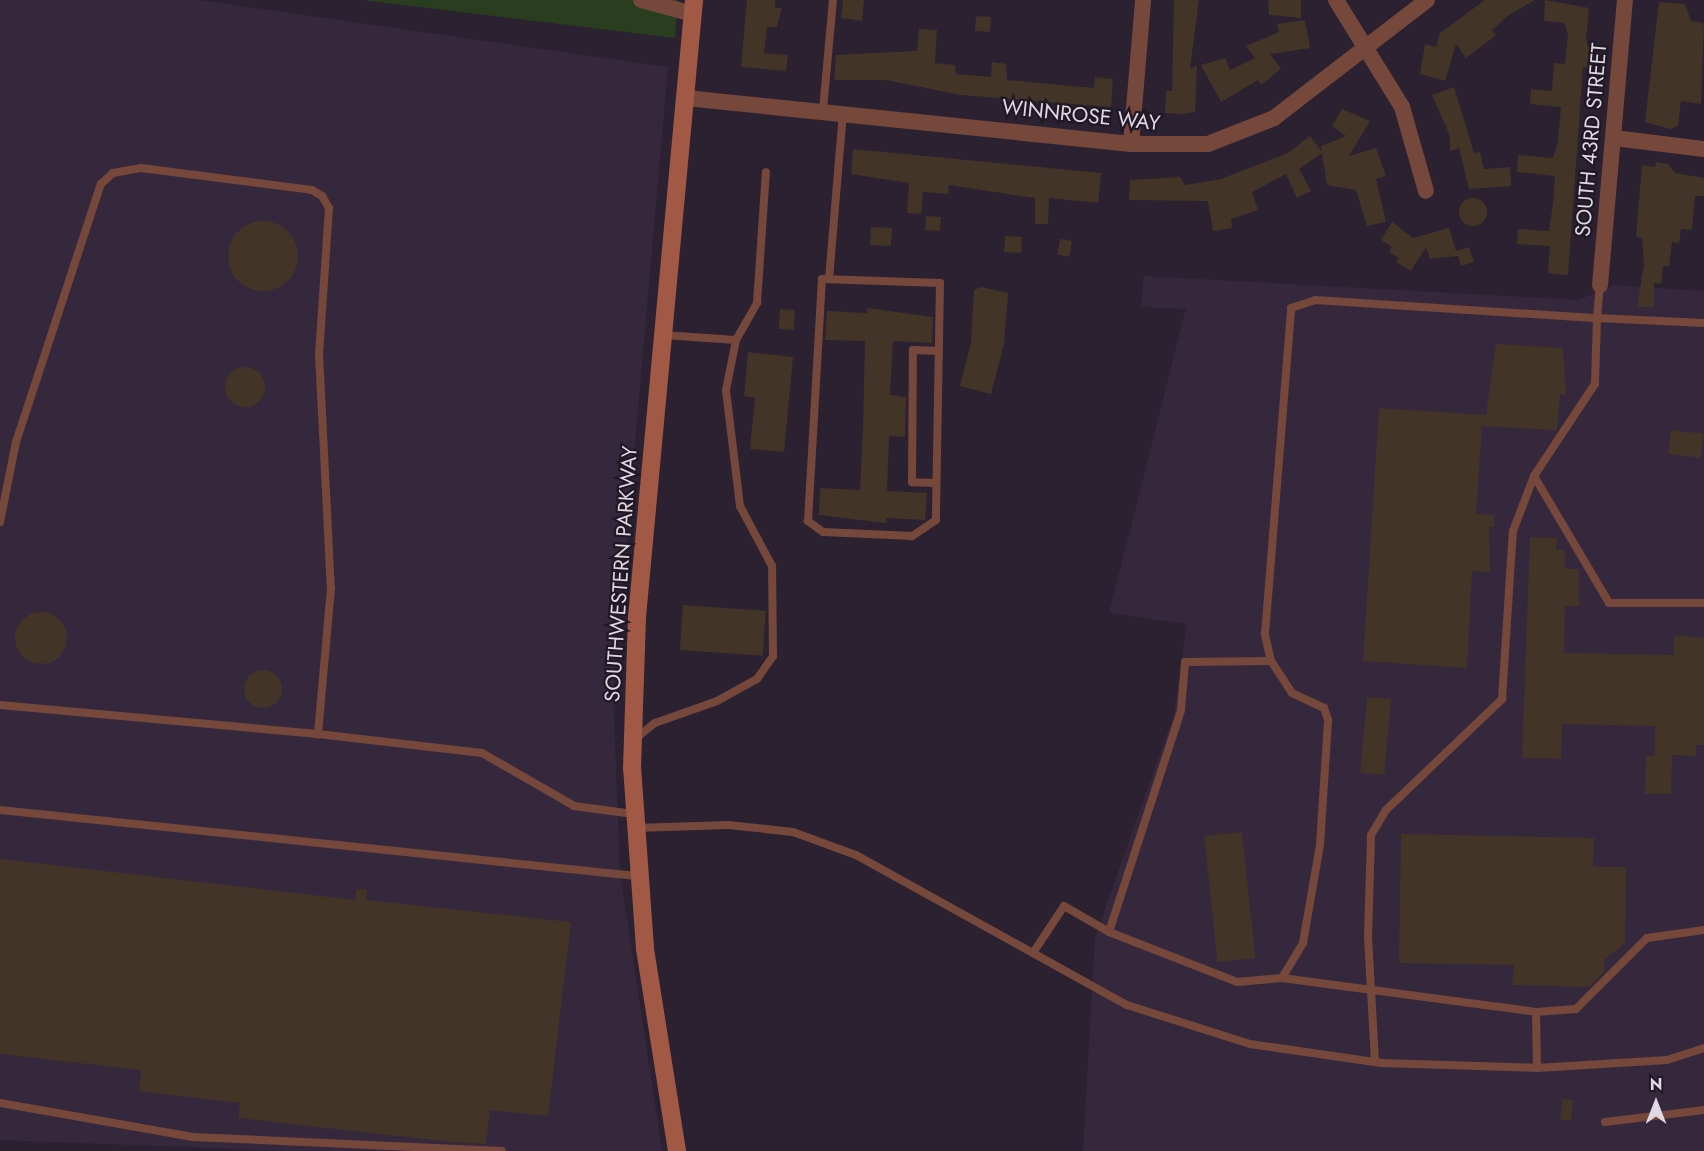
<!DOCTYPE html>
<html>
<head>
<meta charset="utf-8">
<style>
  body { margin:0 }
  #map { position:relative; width:1704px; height:1151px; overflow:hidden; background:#2b2130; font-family:Jost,sans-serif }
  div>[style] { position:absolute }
  .built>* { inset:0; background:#36283c }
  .green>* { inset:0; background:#283e1e }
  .building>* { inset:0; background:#433428; transform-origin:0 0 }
  .round { border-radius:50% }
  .lane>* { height:8px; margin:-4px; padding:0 4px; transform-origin:4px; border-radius:4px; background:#75483b }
  .street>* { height:16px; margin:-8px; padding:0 8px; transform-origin:8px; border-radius:8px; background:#75483b }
  .secondary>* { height:18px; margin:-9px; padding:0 9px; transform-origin:9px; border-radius:9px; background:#a15946 }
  span { translate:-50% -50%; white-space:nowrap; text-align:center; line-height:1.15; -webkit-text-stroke:4.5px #211826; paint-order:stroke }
  .street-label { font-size:21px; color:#dfd8e2 }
  .north { position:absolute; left:1626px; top:1073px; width:60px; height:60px; -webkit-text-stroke:4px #211826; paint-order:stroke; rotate:0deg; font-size:16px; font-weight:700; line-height:24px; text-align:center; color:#dfd8e2 }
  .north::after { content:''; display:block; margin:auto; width:21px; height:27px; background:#dfd8e2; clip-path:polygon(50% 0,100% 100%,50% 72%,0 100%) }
</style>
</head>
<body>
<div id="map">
  <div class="built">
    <div style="clip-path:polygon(0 0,199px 0,668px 67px,613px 694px,620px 873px,662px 1151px,287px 1151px,0 1140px)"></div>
    <div style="clip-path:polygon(1144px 276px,1578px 300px,1616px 285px,1704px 291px,1704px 1151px,1083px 1151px,1095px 937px,1174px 714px,1187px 624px,1109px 613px,1186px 309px,1141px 307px)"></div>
  </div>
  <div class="green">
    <div style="clip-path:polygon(362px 0,678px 0,675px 38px)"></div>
  </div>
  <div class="building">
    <div style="clip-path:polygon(747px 0,775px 0,775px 8px,782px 8px,777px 27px,767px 27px,764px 53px,788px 55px,786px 71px,741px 67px)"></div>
    <div style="clip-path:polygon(843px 0,864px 0,862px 21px,841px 18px)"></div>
    <div style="clip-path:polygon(1174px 0,1199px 0,1190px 68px,1197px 66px,1195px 112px,1181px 114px,1165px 113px,1166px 91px,1172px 91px)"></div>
    <div style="clip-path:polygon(1268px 0,1301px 0,1301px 18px,1269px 15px)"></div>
    <div style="clip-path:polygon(1485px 0,1535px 0,1509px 15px,1492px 30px,1496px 35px,1466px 58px,1456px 44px,1445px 81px,1420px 74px,1425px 44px,1436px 47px,1440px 33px)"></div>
    <div style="clip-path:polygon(1545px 0,1589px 8px,1586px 40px,1592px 59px,1591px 68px,1583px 67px,1568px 275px,1548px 273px,1550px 246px,1517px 244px,1518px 229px,1549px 231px,1553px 203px,1555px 176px,1517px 172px,1518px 155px,1553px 158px,1558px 142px,1561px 107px,1530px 104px,1531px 89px,1552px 91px,1554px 63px,1565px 64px,1568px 34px,1564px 23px,1544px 21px)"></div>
    <div style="clip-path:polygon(1659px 2px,1685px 4px,1691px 21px,1704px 23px,1701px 104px,1681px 101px,1678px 126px,1670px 129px,1645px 122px)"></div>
    <div style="left:976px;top:16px;width:15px;height:15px;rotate:4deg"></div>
    <div style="clip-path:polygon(1305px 20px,1310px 48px,1270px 54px,1281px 69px,1261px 85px,1258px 80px,1221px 102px,1201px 65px,1225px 58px,1230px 70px,1255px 58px,1246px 46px,1279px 32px,1277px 24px)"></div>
    <div style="clip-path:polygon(919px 29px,937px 30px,935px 63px,955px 65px,956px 74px,991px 77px,992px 62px,1006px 64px,1007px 80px,1094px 88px,1095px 77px,1113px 79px,1111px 107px,961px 95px,886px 80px,834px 80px,836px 55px,917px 51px)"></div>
    <div style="clip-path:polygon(1454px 87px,1474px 153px,1480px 152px,1484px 169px,1510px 167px,1511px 186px,1469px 189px,1459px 148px,1450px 151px,1450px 136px,1432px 95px)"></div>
    <div style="clip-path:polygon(1342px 109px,1370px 121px,1349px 156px,1376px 148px,1386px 176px,1376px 179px,1386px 222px,1367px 226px,1356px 190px,1327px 185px,1322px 153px,1299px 169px,1311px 191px,1297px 198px,1286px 174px,1252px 192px,1258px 210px,1231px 219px,1232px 228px,1213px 231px,1208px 201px,1129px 200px,1130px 180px,1180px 177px,1185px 185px,1221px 179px,1288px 153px,1310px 136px,1322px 152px,1321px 146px,1346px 136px,1332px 126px)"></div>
    <div style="clip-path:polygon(853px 149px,1101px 173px,1098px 203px,1049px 198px,1048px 224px,1035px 224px,1035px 198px,949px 185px,948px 194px,923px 192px,921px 214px,907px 213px,909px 183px,851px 174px)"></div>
    <div style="clip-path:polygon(1656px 162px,1668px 164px,1675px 173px,1704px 178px,1704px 196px,1695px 196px,1692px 230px,1681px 229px,1679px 243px,1672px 242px,1669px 266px,1663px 266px,1661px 284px,1654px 283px,1654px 307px,1637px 307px,1644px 264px,1642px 239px,1636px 236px,1642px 165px,1655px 167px)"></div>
    <div class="round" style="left:1459px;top:198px;width:28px;height:28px"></div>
    <div style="left:926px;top:216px;width:15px;height:14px;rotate:4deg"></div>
    <div class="round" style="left:228px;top:221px;width:70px;height:70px"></div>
    <div style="clip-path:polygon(1392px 222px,1413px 238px,1449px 228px,1456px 251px,1469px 247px,1474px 262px,1461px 266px,1458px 256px,1430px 259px,1426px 247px,1411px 271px,1396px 262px,1399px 258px,1389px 252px,1392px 247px,1381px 240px)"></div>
    <div style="left:871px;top:227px;width:21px;height:18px;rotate:3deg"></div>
    <div style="left:1005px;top:236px;width:17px;height:16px;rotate:3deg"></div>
    <div style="left:1060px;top:239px;width:12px;height:16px;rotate:9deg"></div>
    <div style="clip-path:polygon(981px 287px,1008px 293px,1004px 344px,991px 394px,960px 386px,971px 343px,974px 290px)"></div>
    <div style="clip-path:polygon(867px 308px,933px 317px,932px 343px,893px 341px,890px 395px,906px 397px,905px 437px,889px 436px,887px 491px,927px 493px,925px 520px,886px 518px,886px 523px,819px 515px,820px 488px,860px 490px,863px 428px,865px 341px,825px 340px,827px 311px,867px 313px)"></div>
    <div style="left:780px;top:309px;width:15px;height:20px;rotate:4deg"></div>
    <div style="clip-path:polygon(1496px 344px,1563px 348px,1566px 395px,1560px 394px,1557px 430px,1482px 426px,1476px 514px,1494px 515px,1494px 527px,1489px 527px,1490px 572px,1472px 571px,1467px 668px,1363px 661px,1379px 408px,1486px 415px)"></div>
    <div style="clip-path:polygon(748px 352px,793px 357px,784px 452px,750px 449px,755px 398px,744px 396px)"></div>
    <div class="round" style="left:225px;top:367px;width:40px;height:40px"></div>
    <div style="left:1671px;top:430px;width:33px;height:24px;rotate:7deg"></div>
    <div style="clip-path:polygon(1530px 537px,1557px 538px,1556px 550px,1565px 550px,1565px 569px,1579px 569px,1579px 606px,1565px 606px,1564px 653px,1674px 655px,1674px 635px,1704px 638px,1704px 745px,1696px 745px,1696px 756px,1672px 755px,1671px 794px,1645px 794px,1646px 756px,1655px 756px,1655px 726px,1562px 724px,1561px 759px,1522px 758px)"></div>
    <div style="left:683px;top:605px;width:83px;height:45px;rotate:4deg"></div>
    <div class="round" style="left:15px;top:612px;width:52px;height:52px"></div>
    <div class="round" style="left:244px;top:670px;width:38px;height:38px"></div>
    <div style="left:1367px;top:697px;width:24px;height:76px;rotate:5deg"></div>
    <div style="left:1242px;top:832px;width:127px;height:38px;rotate:84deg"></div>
    <div style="clip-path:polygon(1401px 834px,1594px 838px,1593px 867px,1626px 867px,1625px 943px,1604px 960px,1604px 972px,1589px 987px,1512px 985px,1514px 965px,1399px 963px)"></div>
    <div style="clip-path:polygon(0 859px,355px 900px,356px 889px,367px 890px,366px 900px,571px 922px,548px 1116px,490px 1110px,486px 1144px,452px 1142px,238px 1118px,240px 1103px,139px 1091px,141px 1070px,0 1054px)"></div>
    <div style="left:1562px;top:1099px;width:11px;height:21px;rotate:5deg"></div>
  </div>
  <div class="lane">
    <div style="left:823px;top:110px;width:110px;rotate:-84.8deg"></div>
    <div style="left:822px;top:279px;width:118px;rotate:1.9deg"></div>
    <div style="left:940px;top:283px;width:237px;rotate:91deg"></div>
    <div style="left:936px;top:520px;width:29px;rotate:146deg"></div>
    <div style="left:912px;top:536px;width:89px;rotate:-177.4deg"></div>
    <div style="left:823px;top:532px;width:19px;rotate:-144deg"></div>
    <div style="left:808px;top:521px;width:242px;rotate:-86.7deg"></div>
    <div style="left:829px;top:279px;width:168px;rotate:-85.2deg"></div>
    <div style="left:663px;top:335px;width:73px;rotate:3.9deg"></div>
    <div style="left:1534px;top:476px;width:147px;rotate:59.4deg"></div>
    <div style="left:1609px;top:603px;width:95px"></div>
    <div style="left:936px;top:483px;width:24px;rotate:-178deg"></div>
    <div style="left:912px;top:482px;width:132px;rotate:-89.6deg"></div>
    <div style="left:913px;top:350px;width:26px;rotate:2deg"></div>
    <div style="left:0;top:522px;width:82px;rotate:-78.7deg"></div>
    <div style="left:16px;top:442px;width:272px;rotate:-71.8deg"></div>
    <div style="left:101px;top:184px;width:16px;rotate:-43deg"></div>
    <div style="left:113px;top:173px;width:28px;rotate:-10deg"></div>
    <div style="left:141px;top:168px;width:172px;rotate:7.3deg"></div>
    <div style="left:312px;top:190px;width:12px;rotate:31deg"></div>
    <div style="left:322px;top:196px;width:14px;rotate:60deg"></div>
    <div style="left:329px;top:208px;width:146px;rotate:93.9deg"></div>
    <div style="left:319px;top:354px;width:234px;rotate:87.1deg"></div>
    <div style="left:331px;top:588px;width:147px;rotate:95.1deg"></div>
    <div style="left:318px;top:734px;width:319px;rotate:-174.8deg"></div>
    <div style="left:318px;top:734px;width:165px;rotate:6.6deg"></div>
    <div style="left:482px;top:753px;width:106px;rotate:29.9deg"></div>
    <div style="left:574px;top:806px;width:60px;rotate:7.7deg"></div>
    <div style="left:635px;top:739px;width:26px;rotate:-39deg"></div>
    <div style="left:655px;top:723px;width:66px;rotate:-19.5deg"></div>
    <div style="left:717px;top:701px;width:46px;rotate:-28.8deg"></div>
    <div style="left:757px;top:679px;width:28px;rotate:-55deg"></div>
    <div style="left:773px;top:656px;width:90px;rotate:-90.6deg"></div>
    <div style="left:772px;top:566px;width:68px;rotate:-118.1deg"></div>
    <div style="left:740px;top:506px;width:117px;rotate:-96.9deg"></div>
    <div style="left:726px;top:390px;width:51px;rotate:-78.7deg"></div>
    <div style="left:736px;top:340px;width:43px;rotate:-60.4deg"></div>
    <div style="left:757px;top:303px;width:131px;rotate:-86.1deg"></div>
    <div style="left:0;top:810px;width:640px;rotate:5.92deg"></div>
    <div style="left:635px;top:828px;width:93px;rotate:-1.8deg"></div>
    <div style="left:728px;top:825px;width:65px;rotate:6.1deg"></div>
    <div style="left:793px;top:832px;width:67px;rotate:20.1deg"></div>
    <div style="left:856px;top:855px;width:310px;rotate:29deg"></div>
    <div style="left:1127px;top:1005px;width:129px;rotate:17.6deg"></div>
    <div style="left:1250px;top:1044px;width:133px;rotate:8.2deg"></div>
    <div style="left:1382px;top:1063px;width:155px;rotate:1.8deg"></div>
    <div style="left:1537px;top:1068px;width:130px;rotate:-3.5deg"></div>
    <div style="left:1667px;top:1060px;width:39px;rotate:-18deg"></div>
    <div style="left:1109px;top:932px;width:137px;rotate:21.3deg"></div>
    <div style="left:1237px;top:982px;width:45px;rotate:-5.1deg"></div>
    <div style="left:1282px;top:978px;width:41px;rotate:-59deg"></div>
    <div style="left:1303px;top:943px;width:99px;rotate:-80.2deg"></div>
    <div style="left:1320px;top:845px;width:125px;rotate:-86.3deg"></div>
    <div style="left:1328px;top:720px;width:13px;rotate:-108deg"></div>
    <div style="left:1324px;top:708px;width:35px;rotate:-155deg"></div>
    <div style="left:1292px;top:693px;width:38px;rotate:-123deg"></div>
    <div style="left:1271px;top:661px;width:28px;rotate:-103deg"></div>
    <div style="left:1265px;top:634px;width:327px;rotate:-85.4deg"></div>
    <div style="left:1291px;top:308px;width:25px;rotate:-18deg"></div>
    <div style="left:1315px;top:300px;width:283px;rotate:3.7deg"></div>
    <div style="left:1597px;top:318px;width:33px;rotate:-85deg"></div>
    <div style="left:1033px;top:953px;width:56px;rotate:-56.6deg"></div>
    <div style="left:1064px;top:906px;width:52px;rotate:30deg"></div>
    <div style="left:1109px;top:932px;width:233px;rotate:-72deg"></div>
    <div style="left:1181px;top:710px;width:48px;rotate:-85.2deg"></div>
    <div style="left:1185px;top:662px;width:86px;rotate:-0.7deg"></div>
    <div style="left:1282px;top:978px;width:256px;rotate:7.6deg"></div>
    <div style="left:1536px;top:1012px;width:40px;rotate:-4.3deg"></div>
    <div style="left:1576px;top:1009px;width:100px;rotate:-45deg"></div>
    <div style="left:1647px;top:938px;width:58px;rotate:-8deg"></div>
    <div style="left:1536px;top:1012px;width:56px;rotate:89deg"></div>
    <div style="left:1375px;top:1062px;width:125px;rotate:-93.2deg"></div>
    <div style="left:1368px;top:937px;width:102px;rotate:-88.3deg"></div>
    <div style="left:1371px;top:835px;width:29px;rotate:-59deg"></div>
    <div style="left:1386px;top:810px;width:161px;rotate:-43.7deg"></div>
    <div style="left:1502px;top:699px;width:168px;rotate:-86.3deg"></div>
    <div style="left:1513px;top:531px;width:59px;rotate:-69.1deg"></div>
    <div style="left:1534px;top:476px;width:110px;rotate:-56.5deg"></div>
    <div style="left:1595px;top:384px;width:66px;rotate:-88.3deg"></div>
    <div style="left:1597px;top:318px;width:107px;rotate:2.7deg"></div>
    <div style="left:0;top:1103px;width:196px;rotate:10deg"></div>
    <div style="left:193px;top:1137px;width:309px;rotate:2.6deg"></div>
    <div style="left:1605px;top:1122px;width:100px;rotate:-6.9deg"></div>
  </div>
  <div class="street">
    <div style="left:641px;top:0;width:54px;rotate:15.1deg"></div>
    <div style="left:1336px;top:0;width:126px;rotate:58.3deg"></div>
    <div style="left:1402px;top:107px;width:87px;rotate:74.1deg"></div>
    <div style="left:686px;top:98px;width:447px;rotate:5.9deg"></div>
    <div style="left:1131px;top:144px;width:77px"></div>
    <div style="left:1208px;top:144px;width:71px;rotate:-21.5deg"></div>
    <div style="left:1274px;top:118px;width:193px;rotate:-37.6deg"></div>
    <div style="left:1614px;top:138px;width:91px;rotate:7deg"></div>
    <div style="left:1131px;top:144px;width:144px;rotate:-85.2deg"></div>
    <div style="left:1600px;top:285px;width:286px;rotate:-85deg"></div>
  </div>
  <div class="secondary">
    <div style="left:677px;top:1151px;width:206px;rotate:-99deg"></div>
    <div style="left:645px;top:948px;width:180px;rotate:-94.1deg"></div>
    <div style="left:632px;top:768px;width:151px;rotate:-88.1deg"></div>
    <div style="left:637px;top:617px;width:620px;rotate:-84.72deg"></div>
  </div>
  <div class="street-label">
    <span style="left:1081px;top:115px;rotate:6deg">WINNROSE WAY</span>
    <span style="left:1591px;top:140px;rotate:-85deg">SOUTH 43RD STREET</span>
    <span style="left:621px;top:574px;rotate:-86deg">SOUTHWESTERN PARKWAY</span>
  </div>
  <div class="north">N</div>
</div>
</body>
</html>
